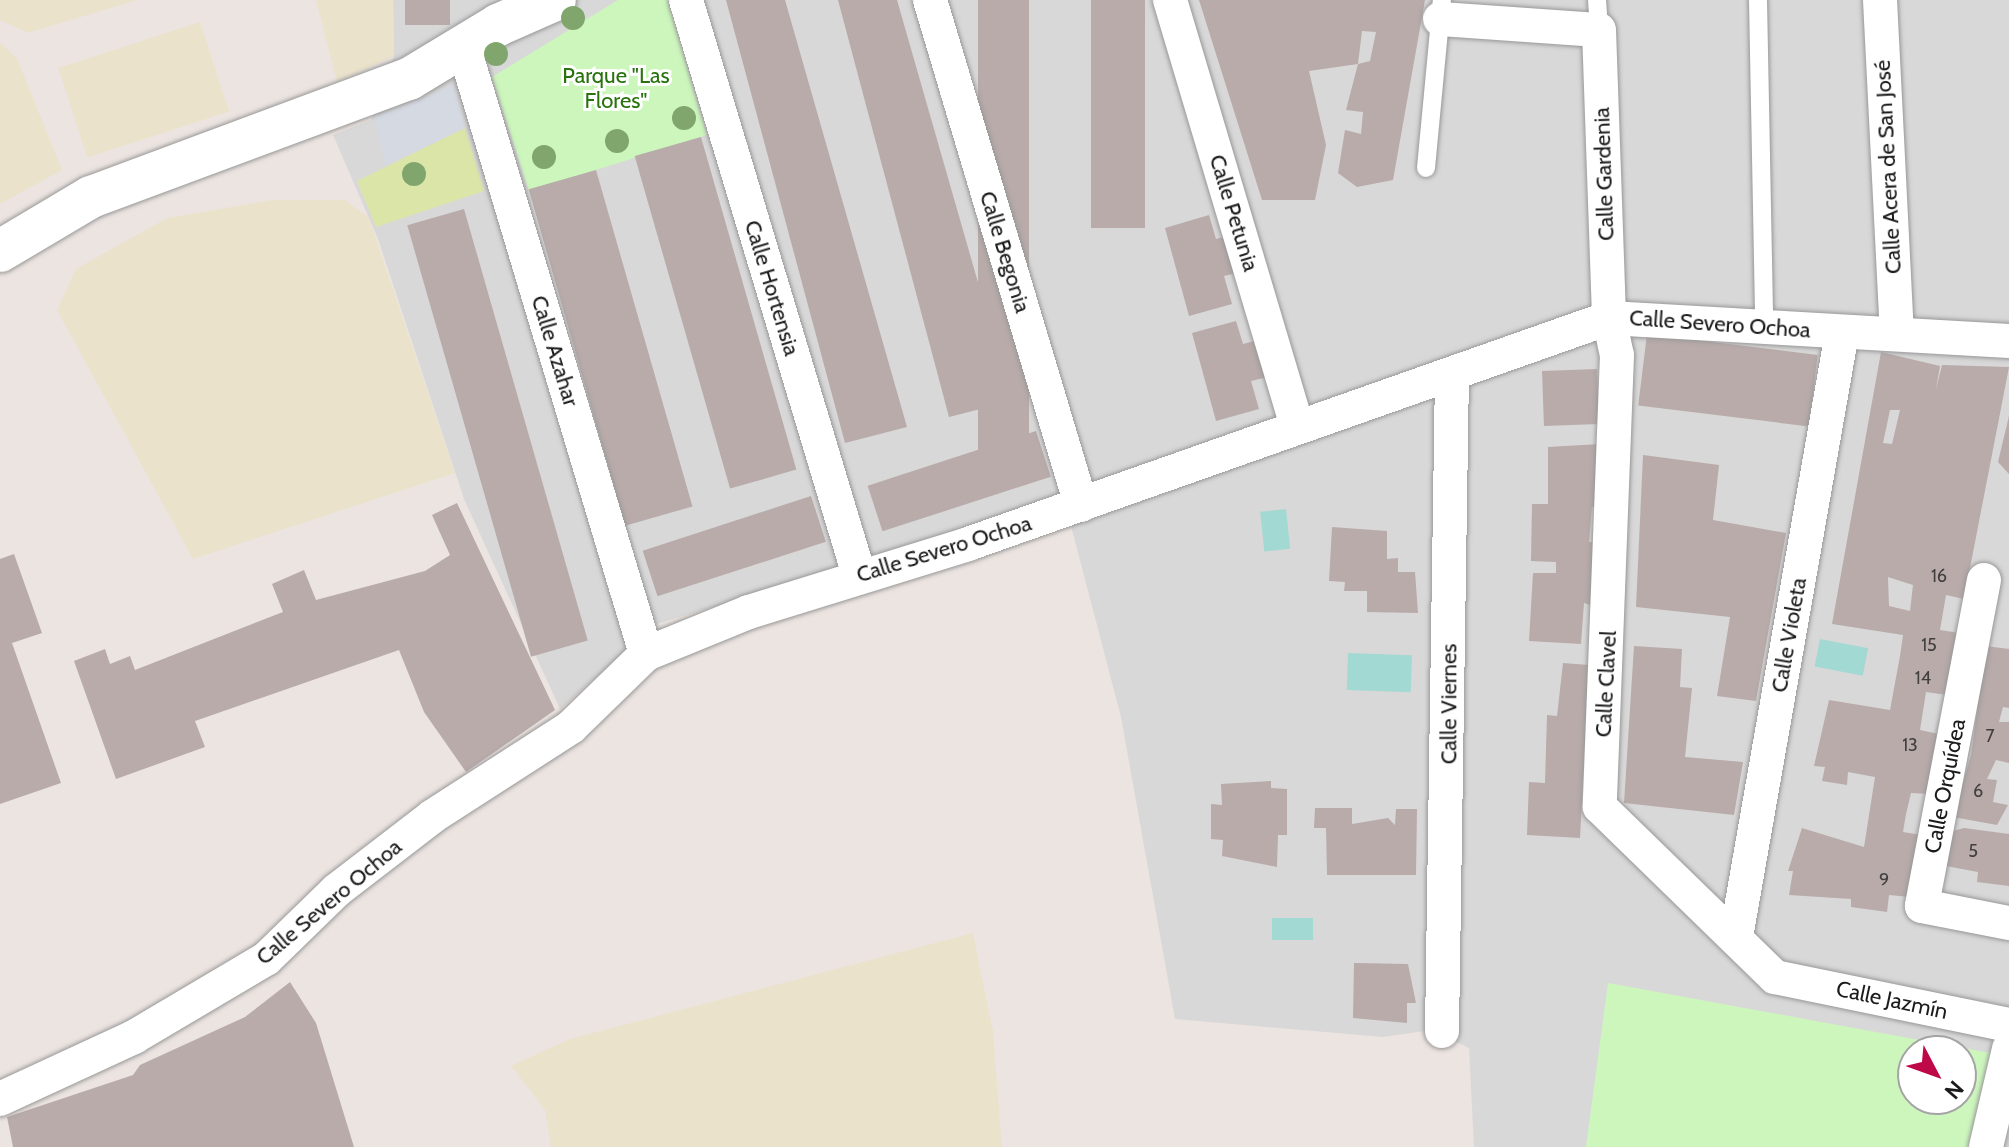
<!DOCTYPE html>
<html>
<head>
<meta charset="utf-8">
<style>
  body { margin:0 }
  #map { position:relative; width:2009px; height:1147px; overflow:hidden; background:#ece4e0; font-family:Cabin,sans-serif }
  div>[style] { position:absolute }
  .residential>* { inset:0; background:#d9d8d8 }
  .farmland>* { inset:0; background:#ebe2cc; transform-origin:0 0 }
  .grass>* { inset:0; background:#dbe5a7 }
  .park>* { inset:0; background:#cdf6bd }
  .plaza>* { inset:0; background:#d5d9e2 }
  .water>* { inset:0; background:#a2d9d2; transform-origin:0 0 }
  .building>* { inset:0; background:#b8abaa; transform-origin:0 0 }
  .roads { filter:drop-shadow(0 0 2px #989898) drop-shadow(0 0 2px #989898) }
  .service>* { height:18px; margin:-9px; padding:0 9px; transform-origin:9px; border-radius:9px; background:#fff }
  .minor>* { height:34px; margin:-17px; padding:0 17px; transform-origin:17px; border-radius:17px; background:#fff }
  .tertiary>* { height:42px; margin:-21px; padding:0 21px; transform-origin:21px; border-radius:21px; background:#fff }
  .trees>* { width:24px; height:24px; margin:-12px; border-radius:50%; background:#81a66d }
  span { translate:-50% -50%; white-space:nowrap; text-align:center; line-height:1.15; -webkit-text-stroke:6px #fff; paint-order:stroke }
  .number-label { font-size:18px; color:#423f3f }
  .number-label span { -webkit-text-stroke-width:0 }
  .park-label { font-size:22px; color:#29730f }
  .street-label { font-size:22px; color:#1b1b1b }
  .north { position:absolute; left:1897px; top:1035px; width:80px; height:80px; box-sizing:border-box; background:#fff; border:2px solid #a4a4a4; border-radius:50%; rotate:131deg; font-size:22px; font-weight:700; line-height:32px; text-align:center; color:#1b1b1b }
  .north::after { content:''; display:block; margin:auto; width:28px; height:36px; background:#be0847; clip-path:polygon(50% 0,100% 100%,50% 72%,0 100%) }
</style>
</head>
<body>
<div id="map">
  <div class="residential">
    <div style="clip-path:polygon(evenodd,393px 0,2009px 0,2009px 1147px,1474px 1147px,1469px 1048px,1431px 1030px,1383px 1037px,1175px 1019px,1121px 717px,1065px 503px,656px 624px,560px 709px,464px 499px,378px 239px,333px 135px,371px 120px,394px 56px,393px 0,1913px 1051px,1961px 1051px,1961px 1099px,1913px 1099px,1913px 1051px)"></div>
  </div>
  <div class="farmland">
    <div style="clip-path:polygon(0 0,137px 0,28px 33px,0 20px)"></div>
    <div style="clip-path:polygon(316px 0,393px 0,394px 56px,337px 82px)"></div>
    <div style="left:200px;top:22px;width:94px;height:149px;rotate:72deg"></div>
    <div style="clip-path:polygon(0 43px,17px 58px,62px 170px,0 204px)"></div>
    <div style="clip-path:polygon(272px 200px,345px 200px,369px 218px,455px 473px,193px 559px,57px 310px,76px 269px,167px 218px)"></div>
    <div style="clip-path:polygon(973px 933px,993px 1031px,1002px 1147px,551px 1147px,545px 1110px,511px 1066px,570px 1039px)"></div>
  </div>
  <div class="grass">
    <div style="clip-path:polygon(465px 128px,484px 191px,376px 227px,357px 181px)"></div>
  </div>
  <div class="park">
    <div style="clip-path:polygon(618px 0,668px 0,707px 135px,529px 191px,492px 77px)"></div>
    <div style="clip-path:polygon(evenodd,1608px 983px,1996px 1054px,1976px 1147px,1586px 1147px,1608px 983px,1913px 1051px,1961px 1051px,1961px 1099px,1913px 1099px,1913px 1051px)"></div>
  </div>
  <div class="plaza">
    <div style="clip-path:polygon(453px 85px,465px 128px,386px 165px,374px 118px)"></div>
  </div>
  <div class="water">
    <div style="left:1286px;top:509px;width:40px;height:26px;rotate:84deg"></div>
    <div style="left:1820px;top:639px;width:49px;height:28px;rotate:11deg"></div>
    <div style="left:1348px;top:653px;width:64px;height:37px;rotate:2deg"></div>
    <div style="left:1313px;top:918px;width:22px;height:41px;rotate:90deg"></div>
  </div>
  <div class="building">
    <div style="left:405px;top:0;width:45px;height:25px"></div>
    <div style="clip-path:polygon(726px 0,785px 0,907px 427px,845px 443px)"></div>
    <div style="clip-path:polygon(838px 0,897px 0,1012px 401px,949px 417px)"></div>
    <div style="left:978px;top:0;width:51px;height:481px"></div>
    <div style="left:1091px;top:0;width:54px;height:228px"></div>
    <div style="clip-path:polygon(evenodd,1199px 0,1425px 0,1393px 180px,1357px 187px,1338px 173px,1345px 130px,1361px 134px,1363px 112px,1346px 110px,1358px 64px,1309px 71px,1326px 145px,1315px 200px,1262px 200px,1199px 0,1362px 31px,1376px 32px,1370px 61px,1358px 64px,1362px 31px)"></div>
    <div style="left:701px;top:137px;width:346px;height:69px;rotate:74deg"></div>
    <div style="left:596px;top:170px;width:350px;height:70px;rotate:74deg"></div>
    <div style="left:464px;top:209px;width:449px;height:59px;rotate:74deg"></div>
    <div style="clip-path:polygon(1209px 215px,1216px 239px,1231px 235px,1241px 272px,1224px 276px,1232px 304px,1189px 316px,1165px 228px)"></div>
    <div style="clip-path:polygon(1236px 321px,1243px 344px,1258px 340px,1268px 377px,1251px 381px,1259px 409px,1216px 421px,1192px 333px)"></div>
    <div style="left:1647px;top:334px;width:172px;height:72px;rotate:7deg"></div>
    <div style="clip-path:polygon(evenodd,1881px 352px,1940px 366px,1936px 389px,1942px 365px,2009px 367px,1964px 599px,1946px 595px,1940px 630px,1959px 633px,1947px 695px,1926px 692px,1920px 730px,1939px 734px,1929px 794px,1911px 793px,1906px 814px,1903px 832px,1921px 835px,1910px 897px,1889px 895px,1887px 912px,1851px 907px,1851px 899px,1789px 895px,1793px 871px,1788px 871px,1802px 828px,1864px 847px,1875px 777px,1848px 772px,1847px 785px,1822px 781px,1825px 767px,1814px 766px,1829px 700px,1890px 710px,1900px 656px,1903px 635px,1832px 624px,1881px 352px,1890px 410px,1900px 410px,1892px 444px,1883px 443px,1890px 410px,1881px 352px,1888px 577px,1913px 585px,1910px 611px,1889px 606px,1888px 577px)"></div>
    <div style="left:1597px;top:369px;width:55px;height:55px;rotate:88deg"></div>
    <div style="clip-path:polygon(2009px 416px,2009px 474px,1998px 462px)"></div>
    <div style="left:1036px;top:431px;width:48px;height:177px;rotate:72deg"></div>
    <div style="clip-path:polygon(1600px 444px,1600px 508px,1592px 507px,1589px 542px,1598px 542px,1593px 606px,1584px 603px,1581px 644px,1529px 641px,1533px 573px,1556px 573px,1556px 562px,1531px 561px,1532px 504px,1548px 504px,1548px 447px)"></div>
    <div style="clip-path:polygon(1643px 455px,1719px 465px,1713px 520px,1786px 533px,1756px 701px,1717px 696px,1730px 617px,1636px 607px)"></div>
    <div style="left:811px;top:496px;width:48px;height:177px;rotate:72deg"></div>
    <div style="clip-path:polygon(457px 503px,555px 710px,466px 772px,424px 712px,399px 650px,195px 721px,205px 747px,116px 779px,74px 661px,105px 649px,110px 664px,130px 656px,135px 670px,283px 612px,272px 584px,304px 570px,316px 600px,425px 571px,450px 555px,432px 515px)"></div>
    <div style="clip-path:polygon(1332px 527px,1387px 531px,1387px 559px,1398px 558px,1398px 572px,1415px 572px,1418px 613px,1367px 612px,1367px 591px,1344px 591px,1345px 582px,1329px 581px)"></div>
    <div style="clip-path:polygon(14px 554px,42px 633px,12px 643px,61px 783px,0 804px,0 559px)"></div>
    <div style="clip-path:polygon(1634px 646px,1682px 649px,1680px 687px,1692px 688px,1685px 757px,1743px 762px,1734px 815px,1624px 803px)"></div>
    <div style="clip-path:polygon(1986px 646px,2009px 649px,2009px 708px,2003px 707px,1999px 722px,2009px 722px,2009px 763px,1996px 760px,1987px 779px,1997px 780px,1993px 802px,2008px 805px,1997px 825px,1953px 817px,1971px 755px)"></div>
    <div style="clip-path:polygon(1563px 663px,1589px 665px,1580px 838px,1527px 835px,1529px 782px,1545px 783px,1547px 715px,1557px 716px)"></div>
    <div style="clip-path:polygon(1271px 781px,1271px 788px,1287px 789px,1287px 835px,1278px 835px,1277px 867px,1222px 856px,1223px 840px,1211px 839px,1211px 804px,1222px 805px,1221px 784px)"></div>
    <div style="clip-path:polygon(1315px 808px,1352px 808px,1352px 824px,1388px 818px,1395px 825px,1396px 809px,1417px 809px,1416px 875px,1327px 875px,1326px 828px,1314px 828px)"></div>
    <div style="clip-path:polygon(1964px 828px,2009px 834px,2009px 886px,1977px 882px,1978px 872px,1946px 866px,1953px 831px)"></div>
    <div style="clip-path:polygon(1354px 963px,1408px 964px,1416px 1003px,1407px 1003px,1407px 1023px,1353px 1018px)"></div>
    <div style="clip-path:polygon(290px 982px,316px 1023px,354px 1147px,13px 1147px,7px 1117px,133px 1075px,140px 1065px,245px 1017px)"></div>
  </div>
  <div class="roads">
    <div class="service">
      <div style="left:1597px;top:0;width:30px;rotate:86deg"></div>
      <div style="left:1758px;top:0;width:323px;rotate:88.9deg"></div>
      <div style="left:1426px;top:168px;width:169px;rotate:-84.6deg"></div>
    </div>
    <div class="minor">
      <div style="left:686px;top:0;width:600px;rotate:73.26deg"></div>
      <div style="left:930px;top:0;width:527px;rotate:73.35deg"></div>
      <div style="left:1170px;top:0;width:444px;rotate:73.4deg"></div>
      <div style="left:1880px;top:0;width:333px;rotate:87.1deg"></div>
      <div style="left:1440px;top:19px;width:159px;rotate:4deg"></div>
      <div style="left:1599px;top:30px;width:288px;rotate:88deg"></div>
      <div style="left:1609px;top:318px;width:38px;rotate:78deg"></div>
      <div style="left:1617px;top:355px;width:452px;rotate:92.2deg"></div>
      <div style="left:1600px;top:807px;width:244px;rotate:44.2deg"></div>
      <div style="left:1775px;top:977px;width:239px;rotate:11.6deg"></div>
      <div style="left:464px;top:48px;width:633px;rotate:73.28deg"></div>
      <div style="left:1984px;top:580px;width:332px;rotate:100.8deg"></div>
      <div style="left:1922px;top:906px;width:89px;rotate:11.1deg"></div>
      <div style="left:1736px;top:937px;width:613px;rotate:-80.05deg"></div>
      <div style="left:1442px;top:1031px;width:655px;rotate:-89.13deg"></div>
      <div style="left:0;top:1099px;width:148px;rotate:-24.8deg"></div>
      <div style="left:134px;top:1037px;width:153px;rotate:-30.6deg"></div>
      <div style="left:266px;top:959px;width:99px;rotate:-44.2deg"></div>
      <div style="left:337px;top:890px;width:121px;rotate:-37.6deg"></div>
      <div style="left:433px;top:816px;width:164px;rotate:-32.8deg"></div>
      <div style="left:571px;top:727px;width:105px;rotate:-44.2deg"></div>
      <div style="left:646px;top:654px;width:111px;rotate:-22.2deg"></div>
      <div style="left:749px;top:612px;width:229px;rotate:-17.2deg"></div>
      <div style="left:968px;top:544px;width:680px;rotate:-19.42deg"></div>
      <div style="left:1609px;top:318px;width:401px;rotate:3.3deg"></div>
      <div style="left:1986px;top:1147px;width:101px;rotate:-76.8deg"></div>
    </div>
    <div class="tertiary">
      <div style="left:0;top:251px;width:106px;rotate:-30.7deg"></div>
      <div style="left:91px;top:197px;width:339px;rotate:-20.4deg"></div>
      <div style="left:409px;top:79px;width:104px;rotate:-31.2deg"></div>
      <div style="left:498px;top:25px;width:62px;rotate:-23.7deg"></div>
    </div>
  </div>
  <div class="trees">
    <div style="left:573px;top:18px"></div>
    <div style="left:496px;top:54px"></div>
    <div style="left:684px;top:118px"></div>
    <div style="left:617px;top:141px"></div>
    <div style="left:544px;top:157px"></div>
    <div style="left:414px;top:174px"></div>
  </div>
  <div class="number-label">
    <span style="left:1939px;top:576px">16</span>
    <span style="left:1929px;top:645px">15</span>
    <span style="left:1923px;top:678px">14</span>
    <span style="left:1990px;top:736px">7</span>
    <span style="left:1910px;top:745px">13</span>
    <span style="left:1978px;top:791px">6</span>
    <span style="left:1973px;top:851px">5</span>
    <span style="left:1884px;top:880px">9</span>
  </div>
  <div class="park-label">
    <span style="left:616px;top:88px">Parque "Las<br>Flores"</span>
  </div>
  <div class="street-label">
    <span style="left:1888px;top:167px;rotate:-93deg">Calle Acera de San José</span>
    <span style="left:1604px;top:174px;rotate:-92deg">Calle Gardenia</span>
    <span style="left:1234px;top:213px;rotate:73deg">Calle Petunia</span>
    <span style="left:1005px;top:252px;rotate:73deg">Calle Begonia</span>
    <span style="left:772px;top:288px;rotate:73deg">Calle Hortensia</span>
    <span style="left:1720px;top:324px;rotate:4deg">Calle Severo Ochoa</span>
    <span style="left:555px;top:351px;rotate:73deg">Calle Azahar</span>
    <span style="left:944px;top:549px;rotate:-17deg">Calle Severo Ochoa</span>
    <span style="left:1789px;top:635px;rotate:-80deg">Calle Violeta</span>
    <span style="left:1606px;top:684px;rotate:-87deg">Calle Clavel</span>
    <span style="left:1449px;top:704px;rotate:-90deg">Calle Viernes</span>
    <span style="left:1945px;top:786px;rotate:-79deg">Calle Orquídea</span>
    <span style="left:329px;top:902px;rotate:-40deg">Calle Severo Ochoa</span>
    <span style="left:1892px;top:1000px;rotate:12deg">Calle Jazmín</span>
  </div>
  <div class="north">N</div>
</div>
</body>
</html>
